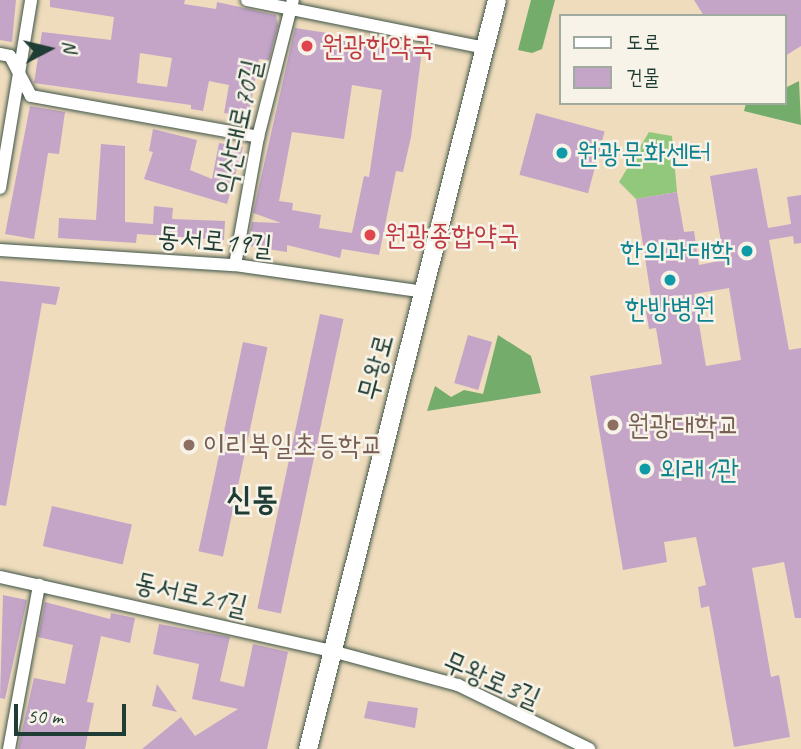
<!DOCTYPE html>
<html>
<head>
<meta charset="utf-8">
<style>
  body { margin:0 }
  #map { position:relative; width:801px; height:749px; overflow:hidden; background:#efdcbc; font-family:Caveat,"Poor Story",sans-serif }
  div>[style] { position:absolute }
  .green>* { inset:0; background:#91c87b }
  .forest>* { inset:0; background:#74ac6b }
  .building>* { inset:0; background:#c4a5c8; transform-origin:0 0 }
  .roads { filter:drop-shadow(0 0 2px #3e5548) drop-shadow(0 0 2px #3e5548) }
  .street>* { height:12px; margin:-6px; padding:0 6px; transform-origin:6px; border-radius:6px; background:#fff }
  .secondary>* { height:18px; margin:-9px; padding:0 9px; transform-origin:9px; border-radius:9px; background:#fff }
  .dots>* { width:19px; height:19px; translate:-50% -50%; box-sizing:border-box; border:4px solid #f7f3e8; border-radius:50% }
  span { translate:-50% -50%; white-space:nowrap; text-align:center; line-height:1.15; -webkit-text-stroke:5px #f7f3e8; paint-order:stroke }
  .health-label { font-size:28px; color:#be3a42 }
  .left { translate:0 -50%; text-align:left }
  .street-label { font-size:28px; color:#1f3d34 }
  .culture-label { font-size:28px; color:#0d838f }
  .right { translate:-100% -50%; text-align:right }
  .education-label { font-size:28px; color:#785e54 }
  .quarter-label { font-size:32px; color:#1f3d34; font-weight:700 }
  .legend { position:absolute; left:559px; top:14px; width:228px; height:91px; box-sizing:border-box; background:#f7f3e8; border:2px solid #a1aaa0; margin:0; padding:9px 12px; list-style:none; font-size:21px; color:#1f3d34 }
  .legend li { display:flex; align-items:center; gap:14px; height:35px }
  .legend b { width:35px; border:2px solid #a1aaa0 }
  .north { position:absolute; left:14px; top:14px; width:70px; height:70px; -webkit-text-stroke:5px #f7f3e8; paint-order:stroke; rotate:83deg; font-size:19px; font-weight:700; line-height:28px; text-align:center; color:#1f3d34 }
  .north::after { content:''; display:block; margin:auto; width:24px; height:32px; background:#1f3d34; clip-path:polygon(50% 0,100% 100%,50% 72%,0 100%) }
  .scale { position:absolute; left:14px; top:704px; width:112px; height:32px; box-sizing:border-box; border:4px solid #1f3d34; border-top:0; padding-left:9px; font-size:21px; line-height:24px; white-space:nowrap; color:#1f3d34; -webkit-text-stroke:5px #f7f3e8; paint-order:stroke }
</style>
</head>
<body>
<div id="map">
  <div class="green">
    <div style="clip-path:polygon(649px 132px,672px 136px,677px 192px,636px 199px,619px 182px)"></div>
  </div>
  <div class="forest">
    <div style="clip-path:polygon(531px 0,555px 0,542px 49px,532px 53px,518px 50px)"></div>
    <div style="clip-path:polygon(799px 81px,801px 125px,744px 111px,746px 103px,785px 103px,785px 88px)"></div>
    <div style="clip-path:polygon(498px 335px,531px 356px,541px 393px,427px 411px,435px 386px,451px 397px,464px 390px,483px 394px)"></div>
  </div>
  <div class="building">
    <div style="clip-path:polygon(0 0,16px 0,12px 42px,0 40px)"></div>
    <div style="clip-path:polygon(evenodd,50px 0,185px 0,184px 4px,216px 9px,217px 2px,276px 15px,278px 25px,269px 60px,259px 59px,248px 117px,224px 113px,229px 85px,209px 81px,203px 111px,191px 109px,191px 105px,34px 83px,42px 32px,111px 40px,114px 17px,50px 7px,50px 0,140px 53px,172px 58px,167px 87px,137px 83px,140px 53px)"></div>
    <div style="clip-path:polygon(694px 0,801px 0,801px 46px,785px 56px,785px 16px,704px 16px)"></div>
    <div style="clip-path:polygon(evenodd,295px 28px,334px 34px,333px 39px,422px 50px,411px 137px,403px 172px,396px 171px,379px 255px,342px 249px,340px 258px,287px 245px,287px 252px,247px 246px,252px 222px,281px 223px,253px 213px,295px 28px,352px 85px,382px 90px,369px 177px,364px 176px,352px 233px,319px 228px,321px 215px,292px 210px,293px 203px,279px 201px,292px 132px,344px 139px,352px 85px)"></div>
    <div style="clip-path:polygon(30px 106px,65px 112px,59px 154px,48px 153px,34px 239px,5px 234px)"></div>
    <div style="left:536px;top:113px;width:71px;height:64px;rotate:15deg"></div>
    <div style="clip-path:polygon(153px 129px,197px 140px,190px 170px,212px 179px,219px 143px,243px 147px,227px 204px,144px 179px,153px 152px,149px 151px)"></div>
    <div style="clip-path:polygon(101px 144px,125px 146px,125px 222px,153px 224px,154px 206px,173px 208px,172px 219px,225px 221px,224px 240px,137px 234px,136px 243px,58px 238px,59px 218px,96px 220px)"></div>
    <div style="clip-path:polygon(evenodd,757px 168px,768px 228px,791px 224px,787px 197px,801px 195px,801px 243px,794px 244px,793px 236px,769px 240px,789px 350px,801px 348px,801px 618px,795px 618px,784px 562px,752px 568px,771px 677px,779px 675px,790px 737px,734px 747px,709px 606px,701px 608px,698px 587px,706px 585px,696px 537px,664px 542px,667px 562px,623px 570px,590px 376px,662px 364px,656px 328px,649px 329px,646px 311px,653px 310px,636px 199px,677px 192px,684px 232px,694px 231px,699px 265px,724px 260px,710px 176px,757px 168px,729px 288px,741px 360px,706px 366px,694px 294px,729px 288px)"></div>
    <div style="clip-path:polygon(0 281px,60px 287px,56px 305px,42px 303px,6px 506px,0 505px)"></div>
    <div style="left:320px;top:314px;width:24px;height:301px;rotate:12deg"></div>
    <div style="left:468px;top:335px;width:25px;height:50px;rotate:16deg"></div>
    <div style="left:243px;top:342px;width:25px;height:214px;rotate:12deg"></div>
    <div style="left:52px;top:506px;width:82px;height:41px;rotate:13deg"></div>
    <div style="clip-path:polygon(3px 595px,27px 600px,5px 699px,0 698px)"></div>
    <div style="clip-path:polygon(45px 602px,110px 619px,111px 613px,135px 618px,130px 643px,101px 636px,87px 702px,94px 703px,85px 749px,18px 749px,34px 678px,65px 684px,73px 645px,38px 637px)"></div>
    <div style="clip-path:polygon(159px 624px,230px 637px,220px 681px,244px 687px,253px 644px,288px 652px,267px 749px,142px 749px,181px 717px,195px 736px,238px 709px,192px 699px,199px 664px,153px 654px)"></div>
    <div style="clip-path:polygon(157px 684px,177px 712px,152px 706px)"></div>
    <div style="clip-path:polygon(368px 701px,418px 708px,415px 728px,364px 718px)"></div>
  </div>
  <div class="roads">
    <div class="street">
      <div style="left:247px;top:0;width:243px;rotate:11.4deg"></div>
      <div style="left:0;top:54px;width:10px;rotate:11deg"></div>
      <div style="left:10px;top:56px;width:45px;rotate:62.3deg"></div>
      <div style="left:31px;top:96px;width:231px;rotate:10.2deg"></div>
      <div style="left:0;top:188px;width:191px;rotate:-80.6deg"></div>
      <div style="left:0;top:250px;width:235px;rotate:3.7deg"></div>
      <div style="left:235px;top:265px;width:191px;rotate:8.1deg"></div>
      <div style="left:235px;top:265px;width:130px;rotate:-79.8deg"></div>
      <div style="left:258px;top:137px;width:141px;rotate:-75.7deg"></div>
      <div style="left:0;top:577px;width:340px;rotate:12.6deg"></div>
      <div style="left:332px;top:651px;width:131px;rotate:15.1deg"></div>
      <div style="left:458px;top:685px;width:146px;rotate:26deg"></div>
      <div style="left:9px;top:749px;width:167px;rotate:-79.6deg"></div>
    </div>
    <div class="secondary">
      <div style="left:308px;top:749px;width:772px;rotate:-75.84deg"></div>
    </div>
  </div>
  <div class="dots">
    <div style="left:307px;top:46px;background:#e0444e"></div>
    <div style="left:562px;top:153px;background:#0f9aa8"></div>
    <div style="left:370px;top:235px;background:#e0444e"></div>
    <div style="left:747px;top:251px;background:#0f9aa8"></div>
    <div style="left:670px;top:280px;background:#0f9aa8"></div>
    <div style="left:613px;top:425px;background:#8d6e63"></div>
    <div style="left:189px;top:445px;background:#8d6e63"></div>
    <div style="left:645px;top:469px;background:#0f9aa8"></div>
  </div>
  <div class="health-label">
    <span class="left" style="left:321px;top:46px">원광한약국</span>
    <span class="left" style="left:384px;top:235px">원광종합약국</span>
  </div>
  <div class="street-label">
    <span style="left:238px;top:127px;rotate:-78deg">익산대로70길</span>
    <span style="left:215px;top:241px;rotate:5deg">동서로19길</span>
    <span style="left:376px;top:367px;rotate:-75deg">무왕로</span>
    <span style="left:191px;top:594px;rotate:13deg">동서로21길</span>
    <span style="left:492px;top:680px;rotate:23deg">무왕로3길</span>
  </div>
  <div class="culture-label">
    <span class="left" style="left:576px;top:153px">원광문화센터</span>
    <span class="right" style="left:733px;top:251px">한의과대학</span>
    <span style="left:670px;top:308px">한방병원</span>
    <span class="left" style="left:659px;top:469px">외래1관</span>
  </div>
  <div class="education-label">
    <span class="left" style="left:627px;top:425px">원광대학교</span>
    <span class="left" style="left:203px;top:445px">이리북일초등학교</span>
  </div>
  <div class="quarter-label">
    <span style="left:252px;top:499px">신동</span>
  </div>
  <ul class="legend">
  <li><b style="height:9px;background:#fff"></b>도로</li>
  <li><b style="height:19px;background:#c4a5c8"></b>건물</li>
  </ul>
  <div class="north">N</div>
  <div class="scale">50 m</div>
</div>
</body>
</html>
